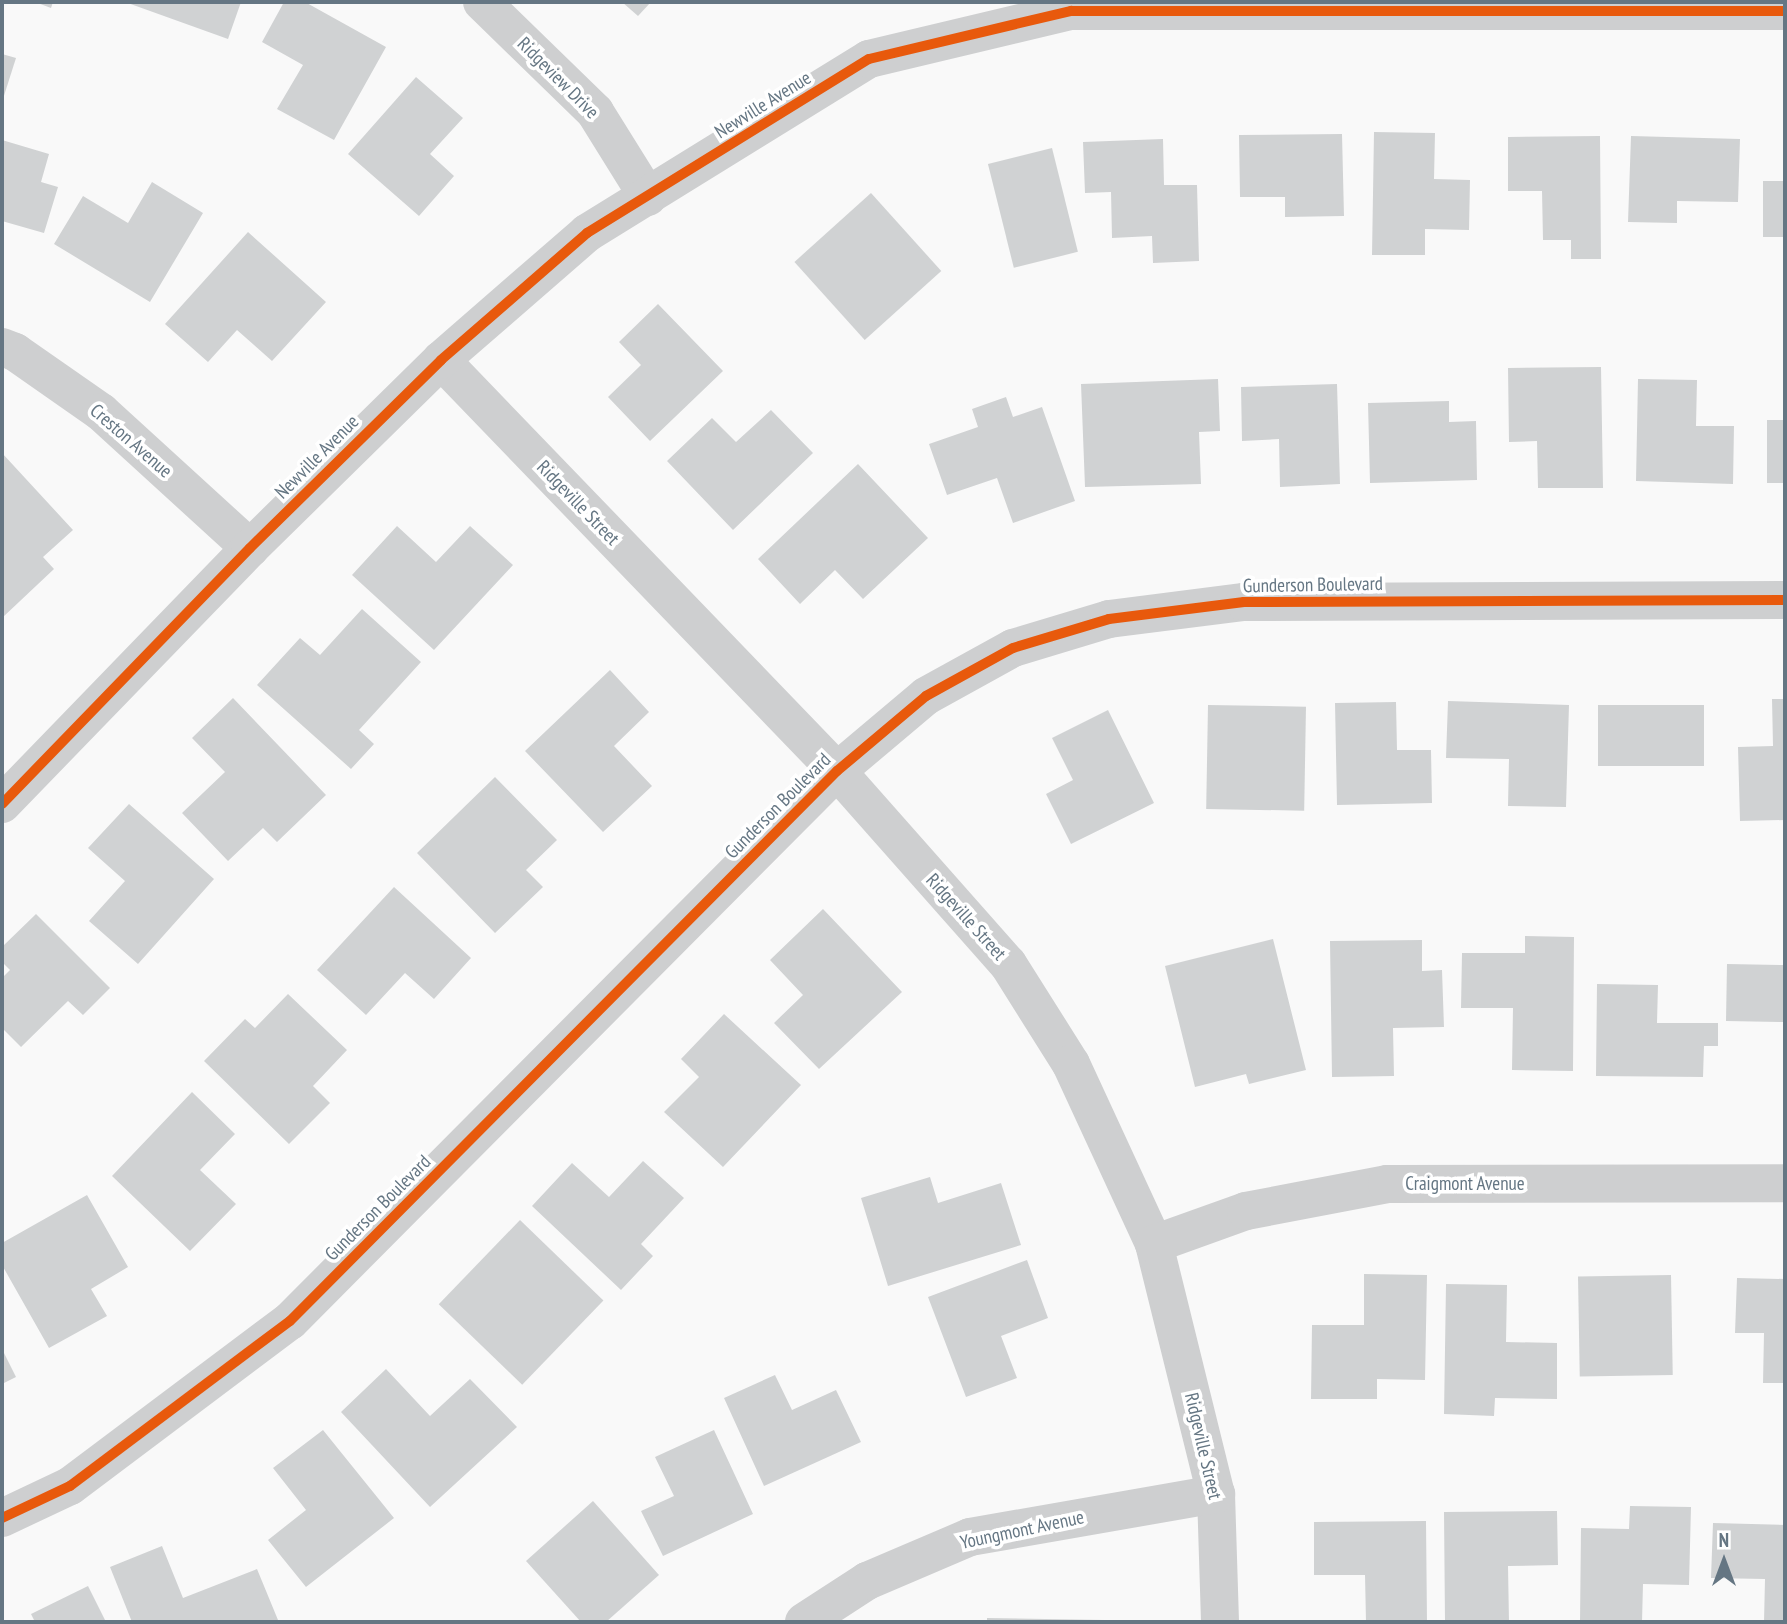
<!DOCTYPE html>
<html>
<head>
<meta charset="utf-8">
<style>
  body { margin:0 }
  #map { position:relative; width:1787px; height:1624px; overflow:hidden; background:#f9f9f9; font-family:"PT Sans Narrow",sans-serif }
  div>[style] { position:absolute }
  .building>* { inset:0; background:#d0d2d3; transform-origin:0 0 }
  .minor>* { height:38px; margin:-19px; padding:0 19px; transform-origin:19px; border-radius:19px; background:#cecfd0 }
  .cycleway>* { height:10px; margin:-5px; padding:0 5px; transform-origin:5px; border-radius:5px; background:#e8590c }
  span { translate:-50% -50%; white-space:nowrap; text-align:center; line-height:1.15; -webkit-text-stroke:7px #fff; paint-order:stroke }
  .street-label { font-size:19px; color:#657683 }
  .frame { position:absolute; inset:0; border:4px solid #657683; pointer-events:none }
  .north { position:absolute; left:1689px; top:1526px; width:70px; height:70px; -webkit-text-stroke:5px #fff; paint-order:stroke; rotate:0deg; font-size:19px; font-weight:700; line-height:28px; text-align:center; color:#657683 }
  .north::after { content:''; display:block; margin:auto; width:24px; height:32px; background:#657683; clip-path:polygon(50% 0,100% 100%,50% 72%,0 100%) }
</style>
</head>
<body>
<div id="map">
  <div class="building">
    <div style="clip-path:polygon(35px 2px,53px 2px,51px 8px)"></div>
    <div style="clip-path:polygon(125px 2px,241px 2px,228px 39px)"></div>
    <div style="clip-path:polygon(284px 2px,305px 2px,386px 47px,334px 140px,277px 109px,303px 65px,262px 42px)"></div>
    <div style="clip-path:polygon(622px 2px,651px 2px,638px 16px)"></div>
    <div style="clip-path:polygon(2px 54px,16px 58px,2px 102px)"></div>
    <div style="clip-path:polygon(416px 77px,463px 118px,430px 154px,454px 176px,419px 216px,348px 154px)"></div>
    <div style="clip-path:polygon(1374px 132px,1435px 133px,1434px 179px,1470px 180px,1469px 230px,1425px 229px,1425px 255px,1372px 255px)"></div>
    <div style="clip-path:polygon(1342px 134px,1344px 216px,1285px 217px,1285px 197px,1240px 197px,1239px 135px)"></div>
    <div style="clip-path:polygon(1600px 136px,1601px 259px,1571px 259px,1571px 240px,1543px 240px,1542px 191px,1508px 191px,1508px 137px)"></div>
    <div style="clip-path:polygon(1631px 136px,1740px 139px,1738px 202px,1677px 201px,1677px 223px,1628px 222px)"></div>
    <div style="clip-path:polygon(1163px 139px,1164px 185px,1197px 185px,1199px 261px,1153px 263px,1152px 236px,1112px 238px,1111px 192px,1085px 193px,1083px 142px)"></div>
    <div style="clip-path:polygon(2px 140px,49px 154px,41px 182px,58px 187px,44px 233px,2px 221px)"></div>
    <div style="left:1052px;top:148px;width:107px;height:66px;rotate:76deg"></div>
    <div style="left:1785px;top:181px;width:56px;height:22px;rotate:90deg"></div>
    <div style="clip-path:polygon(152px 182px,203px 213px,150px 302px,54px 244px,83px 196px,128px 223px)"></div>
    <div style="left:871px;top:193px;width:105px;height:103px;rotate:48deg"></div>
    <div style="clip-path:polygon(248px 232px,326px 302px,272px 361px,237px 330px,208px 362px,165px 324px)"></div>
    <div style="clip-path:polygon(658px 304px,723px 371px,650px 441px,608px 397px,641px 365px,619px 342px)"></div>
    <div style="clip-path:polygon(1601px 367px,1603px 488px,1538px 488px,1537px 441px,1509px 442px,1508px 368px)"></div>
    <div style="clip-path:polygon(1218px 379px,1220px 431px,1199px 432px,1201px 484px,1085px 487px,1081px 384px)"></div>
    <div style="clip-path:polygon(1638px 379px,1697px 380px,1696px 426px,1734px 426px,1733px 484px,1636px 481px)"></div>
    <div style="clip-path:polygon(1337px 384px,1340px 484px,1280px 487px,1279px 439px,1242px 441px,1241px 387px)"></div>
    <div style="clip-path:polygon(1006px 397px,1013px 417px,1042px 407px,1075px 501px,1013px 523px,997px 478px,947px 495px,929px 444px,978px 427px,972px 409px)"></div>
    <div style="clip-path:polygon(1449px 401px,1449px 422px,1476px 421px,1477px 480px,1370px 483px,1368px 403px)"></div>
    <div style="clip-path:polygon(771px 410px,813px 453px,733px 530px,667px 461px,712px 418px,736px 442px)"></div>
    <div style="left:1767px;top:420px;width:18px;height:63px"></div>
    <div style="clip-path:polygon(2px 453px,73px 530px,43px 557px,54px 569px,2px 618px)"></div>
    <div style="clip-path:polygon(858px 464px,928px 538px,863px 599px,835px 570px,800px 604px,758px 559px)"></div>
    <div style="clip-path:polygon(397px 526px,436px 562px,470px 526px,513px 565px,434px 650px,352px 575px)"></div>
    <div style="clip-path:polygon(362px 609px,421px 662px,359px 730px,374px 744px,351px 769px,257px 685px,300px 638px,320px 655px)"></div>
    <div style="clip-path:polygon(610px 670px,649px 712px,614px 746px,652px 786px,603px 832px,525px 751px)"></div>
    <div style="clip-path:polygon(233px 698px,326px 795px,277px 842px,263px 828px,228px 861px,182px 813px,225px 772px,192px 738px)"></div>
    <div style="clip-path:polygon(1772px 699px,1785px 699px,1785px 820px,1740px 821px,1738px 747px,1773px 746px)"></div>
    <div style="clip-path:polygon(1448px 701px,1569px 705px,1566px 807px,1508px 806px,1509px 759px,1446px 758px)"></div>
    <div style="clip-path:polygon(1396px 702px,1397px 750px,1431px 750px,1432px 803px,1337px 805px,1335px 703px)"></div>
    <div style="left:1208px;top:705px;width:98px;height:104px;rotate:1deg"></div>
    <div style="left:1598px;top:705px;width:106px;height:61px"></div>
    <div style="clip-path:polygon(1108px 710px,1154px 803px,1071px 844px,1046px 794px,1073px 780px,1052px 738px)"></div>
    <div style="clip-path:polygon(495px 777px,557px 840px,526px 870px,543px 887px,495px 933px,417px 853px)"></div>
    <div style="clip-path:polygon(129px 804px,214px 879px,138px 964px,89px 921px,125px 881px,88px 848px)"></div>
    <div style="clip-path:polygon(394px 887px,471px 958px,434px 999px,405px 973px,366px 1015px,317px 970px)"></div>
    <div style="clip-path:polygon(823px 909px,902px 992px,819px 1069px,774px 1023px,803px 995px,770px 960px)"></div>
    <div style="clip-path:polygon(36px 914px,110px 988px,83px 1015px,68px 1001px,21px 1047px,2px 1028px,2px 978px,10px 970px,2px 962px,2px 947px)"></div>
    <div style="clip-path:polygon(1525px 936px,1574px 937px,1573px 1071px,1512px 1070px,1513px 1008px,1461px 1008px,1462px 953px,1525px 953px)"></div>
    <div style="clip-path:polygon(1273px 939px,1306px 1070px,1249px 1084px,1246px 1074px,1195px 1087px,1165px 966px)"></div>
    <div style="clip-path:polygon(1422px 940px,1422px 971px,1442px 970px,1444px 1027px,1393px 1028px,1394px 1076px,1332px 1077px,1330px 941px)"></div>
    <div style="left:1727px;top:964px;width:58px;height:57px;rotate:1deg"></div>
    <div style="clip-path:polygon(1597px 984px,1658px 985px,1657px 1023px,1718px 1023px,1718px 1046px,1704px 1046px,1703px 1077px,1596px 1076px)"></div>
    <div style="clip-path:polygon(288px 994px,347px 1050px,313px 1086px,330px 1103px,289px 1144px,204px 1061px,245px 1019px,255px 1028px)"></div>
    <div style="clip-path:polygon(724px 1014px,801px 1085px,723px 1167px,664px 1112px,699px 1077px,681px 1059px)"></div>
    <div style="clip-path:polygon(192px 1092px,235px 1134px,200px 1170px,236px 1204px,190px 1251px,112px 1176px)"></div>
    <div style="clip-path:polygon(643px 1161px,684px 1198px,641px 1244px,653px 1256px,621px 1290px,532px 1206px,572px 1163px,609px 1197px)"></div>
    <div style="clip-path:polygon(930px 1177px,938px 1203px,1001px 1183px,1021px 1245px,888px 1286px,861px 1198px)"></div>
    <div style="clip-path:polygon(87px 1195px,128px 1267px,91px 1289px,107px 1316px,49px 1348px,2px 1265px,2px 1243px)"></div>
    <div style="left:520px;top:1220px;width:116px;height:117px;rotate:44deg"></div>
    <div style="clip-path:polygon(1027px 1260px,1048px 1318px,1001px 1336px,1017px 1378px,966px 1397px,928px 1297px)"></div>
    <div style="clip-path:polygon(1364px 1274px,1427px 1275px,1425px 1380px,1377px 1379px,1377px 1399px,1311px 1399px,1312px 1325px,1364px 1325px)"></div>
    <div style="left:1671px;top:1275px;width:100px;height:93px;rotate:89deg"></div>
    <div style="clip-path:polygon(1737px 1278px,1785px 1279px,1785px 1383px,1763px 1383px,1764px 1333px,1735px 1333px)"></div>
    <div style="clip-path:polygon(1446px 1284px,1507px 1285px,1506px 1342px,1557px 1343px,1557px 1399px,1495px 1398px,1494px 1416px,1444px 1414px)"></div>
    <div style="clip-path:polygon(2px 1349px,16px 1377px,2px 1384px)"></div>
    <div style="clip-path:polygon(386px 1369px,430px 1416px,470px 1379px,517px 1427px,430px 1507px,341px 1412px)"></div>
    <div style="clip-path:polygon(775px 1375px,792px 1410px,836px 1390px,861px 1442px,764px 1486px,724px 1398px)"></div>
    <div style="clip-path:polygon(323px 1430px,394px 1518px,306px 1587px,268px 1540px,306px 1510px,273px 1468px)"></div>
    <div style="clip-path:polygon(714px 1430px,753px 1514px,663px 1556px,641px 1511px,674px 1496px,655px 1457px)"></div>
    <div style="clip-path:polygon(593px 1501px,659px 1575px,606px 1622px,581px 1622px,526px 1561px)"></div>
    <div style="clip-path:polygon(1630px 1506px,1691px 1507px,1689px 1585px,1643px 1584px,1642px 1622px,1580px 1622px,1581px 1528px,1629px 1529px)"></div>
    <div style="clip-path:polygon(1557px 1511px,1558px 1565px,1508px 1566px,1509px 1622px,1445px 1622px,1444px 1512px)"></div>
    <div style="clip-path:polygon(1426px 1521px,1427px 1622px,1366px 1622px,1365px 1575px,1314px 1575px,1314px 1522px)"></div>
    <div style="clip-path:polygon(1713px 1523px,1785px 1525px,1785px 1622px,1764px 1622px,1765px 1579px,1711px 1578px)"></div>
    <div style="clip-path:polygon(162px 1546px,183px 1598px,257px 1569px,278px 1620px,132px 1622px,110px 1567px)"></div>
    <div style="clip-path:polygon(88px 1586px,106px 1622px,35px 1622px,31px 1614px)"></div>
    <div style="clip-path:polygon(987px 1618px,1105px 1620px,1105px 1622px,987px 1622px)"></div>
  </div>
  <div class="minor">
    <div style="left:482px;top:2px;width:158px;rotate:44.2deg"></div>
    <div style="left:595px;top:112px;width:100px;rotate:58.1deg"></div>
    <div style="left:2px;top:347px;width:14px;rotate:21deg"></div>
    <div style="left:15px;top:352px;width:105px;rotate:34.9deg"></div>
    <div style="left:101px;top:412px;width:202px;rotate:42.4deg"></div>
    <div style="left:441px;top:360px;width:571px;rotate:46.06deg"></div>
    <div style="left:837px;top:771px;width:258px;rotate:48.5deg"></div>
    <div style="left:1008px;top:964px;width:118px;rotate:57.8deg"></div>
    <div style="left:1071px;top:1064px;width:198px;rotate:65.2deg"></div>
    <div style="left:1154px;top:1244px;width:258px;rotate:76.1deg"></div>
    <div style="left:1216px;top:1494px;width:128px;rotate:88.2deg"></div>
    <div style="left:2px;top:804px;width:356px;rotate:-45.9deg"></div>
    <div style="left:250px;top:548px;width:268px;rotate:-44.5deg"></div>
    <div style="left:441px;top:360px;width:194px;rotate:-41deg"></div>
    <div style="left:587px;top:233px;width:331px;rotate:-31.7deg"></div>
    <div style="left:869px;top:59px;width:208px;rotate:-13.4deg"></div>
    <div style="left:1071px;top:11px;width:714px"></div>
    <div style="left:1154px;top:1244px;width:98px;rotate:-19.7deg"></div>
    <div style="left:1246px;top:1211px;width:144px;rotate:-10.8deg"></div>
    <div style="left:1387px;top:1184px;width:398px;rotate:-0.1deg"></div>
    <div style="left:2px;top:1518px;width:75px;rotate:-25.2deg"></div>
    <div style="left:70px;top:1486px;width:275px;rotate:-36.9deg"></div>
    <div style="left:290px;top:1321px;width:776px;rotate:-45.16deg"></div>
    <div style="left:837px;top:771px;width:116px;rotate:-40.1deg"></div>
    <div style="left:926px;top:696px;width:99px;rotate:-28.9deg"></div>
    <div style="left:1013px;top:648px;width:100px;rotate:-16.8deg"></div>
    <div style="left:1109px;top:619px;width:136px;rotate:-7.2deg"></div>
    <div style="left:1244px;top:602px;width:541px;rotate:-0.21deg"></div>
    <div style="left:804px;top:1622px;width:75px;rotate:-33.1deg"></div>
    <div style="left:867px;top:1581px;width:112px;rotate:-23.1deg"></div>
    <div style="left:970px;top:1537px;width:250px;rotate:-9.9deg"></div>
  </div>
  <div class="cycleway">
    <div style="left:2px;top:804px;width:356px;rotate:-45.9deg"></div>
    <div style="left:250px;top:548px;width:268px;rotate:-44.5deg"></div>
    <div style="left:441px;top:360px;width:194px;rotate:-41deg"></div>
    <div style="left:587px;top:233px;width:331px;rotate:-31.7deg"></div>
    <div style="left:869px;top:59px;width:208px;rotate:-13.4deg"></div>
    <div style="left:1071px;top:11px;width:714px"></div>
    <div style="left:2px;top:1518px;width:75px;rotate:-25.2deg"></div>
    <div style="left:70px;top:1486px;width:275px;rotate:-36.9deg"></div>
    <div style="left:290px;top:1321px;width:776px;rotate:-45.16deg"></div>
    <div style="left:837px;top:771px;width:116px;rotate:-40.1deg"></div>
    <div style="left:926px;top:696px;width:99px;rotate:-28.9deg"></div>
    <div style="left:1013px;top:648px;width:100px;rotate:-16.8deg"></div>
    <div style="left:1109px;top:619px;width:136px;rotate:-7.2deg"></div>
    <div style="left:1244px;top:602px;width:541px;rotate:-0.21deg"></div>
  </div>
  <div class="street-label">
    <span style="left:558px;top:78px;rotate:45deg">Ridgeview Drive</span>
    <span style="left:763px;top:105px;rotate:-32deg">Newville Avenue</span>
    <span style="left:131px;top:441px;rotate:41deg">Creston Avenue</span>
    <span style="left:317px;top:457px;rotate:-45deg">Newville Avenue</span>
    <span style="left:578px;top:503px;rotate:46deg">Ridgeville Street</span>
    <span style="left:1313px;top:585px;rotate:-1deg">Gunderson Boulevard</span>
    <span style="left:778px;top:806px;rotate:-45deg">Gunderson Boulevard</span>
    <span style="left:966px;top:917px;rotate:48deg">Ridgeville Street</span>
    <span style="left:1465px;top:1184px">Craigmont Avenue</span>
    <span style="left:378px;top:1208px;rotate:-45deg">Gunderson Boulevard</span>
    <span style="left:1203px;top:1446px;rotate:77deg">Ridgeville Street</span>
    <span style="left:1022px;top:1530px;rotate:-12deg">Youngmont Avenue</span>
  </div>
  <div class="frame"></div>
  <div class="north">N</div>
</div>
</body>
</html>
